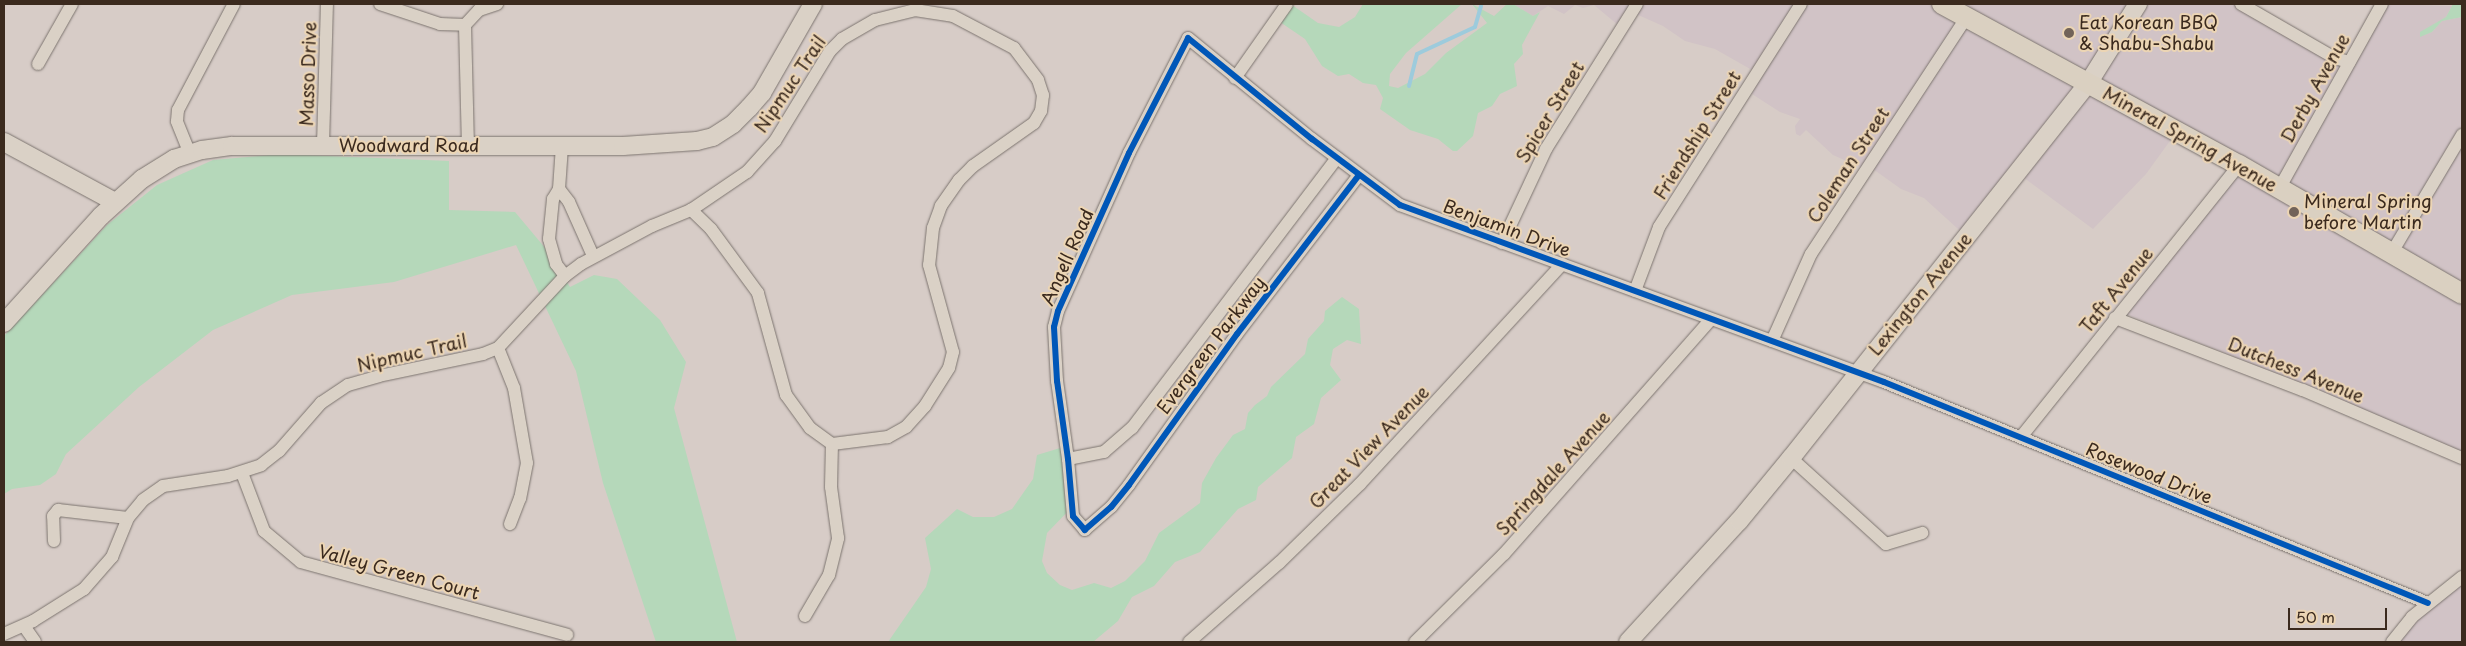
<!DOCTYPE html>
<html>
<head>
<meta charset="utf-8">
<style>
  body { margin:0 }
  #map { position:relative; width:2466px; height:646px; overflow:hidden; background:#d7ccc7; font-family:"Playpen Sans",sans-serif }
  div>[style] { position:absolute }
  .built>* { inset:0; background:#d1c3c6 }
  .green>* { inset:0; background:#b5d8ba }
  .stream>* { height:4px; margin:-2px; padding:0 2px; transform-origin:2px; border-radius:2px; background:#9dcbdc }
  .roads { filter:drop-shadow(0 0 1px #7c746f) drop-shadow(0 0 1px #7c746f) }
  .street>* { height:12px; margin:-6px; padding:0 6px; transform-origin:6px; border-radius:6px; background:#dad1c6 }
  .secondary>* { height:18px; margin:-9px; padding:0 9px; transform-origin:9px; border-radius:9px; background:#dad1c6 }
  .primary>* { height:20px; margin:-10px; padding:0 10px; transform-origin:10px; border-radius:10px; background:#dad0c1 }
  .cycleway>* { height:6px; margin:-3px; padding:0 3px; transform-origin:3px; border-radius:3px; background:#0057b8 }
  .dots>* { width:14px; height:14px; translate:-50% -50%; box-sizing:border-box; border:2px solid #ecd5b4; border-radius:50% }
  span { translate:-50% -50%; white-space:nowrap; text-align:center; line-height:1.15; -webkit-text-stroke:4px #ecd5b4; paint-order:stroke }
  .poi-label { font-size:18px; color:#3b2a1e }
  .left { translate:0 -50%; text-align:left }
  .street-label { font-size:18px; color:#3b2a1e }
  .frame { position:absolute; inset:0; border:5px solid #3b2a1e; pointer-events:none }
  .scale { position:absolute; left:2288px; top:608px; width:99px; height:22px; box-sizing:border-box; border:2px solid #3b2a1e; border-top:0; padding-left:6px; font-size:15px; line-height:18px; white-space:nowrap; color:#3b2a1e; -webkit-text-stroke:4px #ecd5b4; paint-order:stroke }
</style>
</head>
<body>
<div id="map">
  <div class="built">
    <div style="clip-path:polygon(1513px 4px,2250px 4px,2346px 59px,2381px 4px,2452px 6px,2446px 17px,2421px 36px,2432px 32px,2442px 21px,2462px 17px,2462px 454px,2308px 386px,2126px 314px,2237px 164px,2180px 127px,2146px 174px,2093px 229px,2019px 174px,1968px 238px,1924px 198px,1901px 189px,1873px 169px,1867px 170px,1833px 155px,1806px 130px,1800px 136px,1796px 134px,1795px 126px,1800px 119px,1780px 112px,1752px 94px,1759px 74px,1715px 49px,1685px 41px,1663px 26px,1636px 14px,1624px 30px,1594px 5px,1583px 8px,1575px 5px,1564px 14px,1548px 6px,1533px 16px)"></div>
    <div style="clip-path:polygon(2462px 576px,2462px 642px,2394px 642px)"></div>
  </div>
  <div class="green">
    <div style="clip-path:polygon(1363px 4px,1462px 4px,1406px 53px,1390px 74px,1389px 86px,1398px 88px,1425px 74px,1446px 53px,1487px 23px,1472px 4px,1494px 16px,1507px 4px,1513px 4px,1533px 16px,1540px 12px,1522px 45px,1523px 54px,1514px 64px,1517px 86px,1500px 94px,1492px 106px,1478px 113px,1473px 136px,1457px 151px,1453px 151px,1438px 139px,1410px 130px,1380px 109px,1383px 98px,1376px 85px,1363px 83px,1349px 74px,1338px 76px,1322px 66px,1305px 39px,1280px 22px,1292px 5px,1318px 23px,1339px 27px,1355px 17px)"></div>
    <div style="clip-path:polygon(2453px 4px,2462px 4px,2462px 17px,2442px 21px,2432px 32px,2420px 37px,2420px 32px,2446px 17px)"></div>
    <div style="clip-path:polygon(281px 154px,449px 161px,449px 210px,515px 212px,546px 249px,570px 287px,594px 275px,617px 279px,660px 320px,686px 362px,674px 408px,737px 642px,656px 642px,603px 483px,576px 371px,516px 245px,394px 282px,292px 295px,213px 330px,139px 387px,66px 454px,56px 474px,40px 485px,12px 489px,4px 494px,4px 336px,107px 225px,157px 185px,213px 160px)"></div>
    <div style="clip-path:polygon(1342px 297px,1359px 309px,1361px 344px,1347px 340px,1333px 349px,1330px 365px,1341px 380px,1321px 398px,1314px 424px,1296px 437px,1292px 458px,1258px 487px,1256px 500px,1238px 509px,1200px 552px,1175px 562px,1154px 586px,1132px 597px,1118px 621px,1093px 642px,888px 642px,926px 587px,931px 569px,925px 538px,957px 509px,973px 517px,994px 517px,1012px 509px,1033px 479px,1037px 455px,1070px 445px,1075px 504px,1047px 533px,1042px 561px,1047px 573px,1060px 585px,1072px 590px,1094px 583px,1111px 588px,1125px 581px,1145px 561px,1159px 533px,1200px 503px,1202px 483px,1216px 458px,1233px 435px,1245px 429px,1248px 413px,1255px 405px,1267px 396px,1271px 387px,1305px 354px,1308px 339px,1324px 321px,1325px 311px)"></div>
  </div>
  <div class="stream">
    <div style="left:1409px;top:86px;width:33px;rotate:-76deg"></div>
    <div style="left:1417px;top:54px;width:64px;rotate:-25deg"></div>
    <div style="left:1475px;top:27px;width:22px;rotate:-74deg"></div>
  </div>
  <div class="roads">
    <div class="street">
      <div style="left:380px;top:4px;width:63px;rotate:18.4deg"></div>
      <div style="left:440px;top:24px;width:25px;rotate:2deg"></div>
      <div style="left:2241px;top:4px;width:108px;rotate:29.9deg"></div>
      <div style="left:2335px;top:58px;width:15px;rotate:16deg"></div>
      <div style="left:465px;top:25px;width:121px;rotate:88.6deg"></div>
      <div style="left:465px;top:25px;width:21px;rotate:-47deg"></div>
      <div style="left:479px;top:10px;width:19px;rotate:-18deg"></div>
      <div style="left:38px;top:64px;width:69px;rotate:-60.5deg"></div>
      <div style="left:1235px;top:78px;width:90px;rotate:-54.9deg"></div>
      <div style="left:323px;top:145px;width:141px;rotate:-88.4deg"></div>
      <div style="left:562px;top:146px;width:43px;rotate:94deg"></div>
      <div style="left:559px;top:189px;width:12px;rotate:121deg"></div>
      <div style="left:553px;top:199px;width:40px;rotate:95.7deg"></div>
      <div style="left:549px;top:239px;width:26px;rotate:74deg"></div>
      <div style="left:556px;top:264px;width:15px;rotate:53deg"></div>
      <div style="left:190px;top:154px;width:35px;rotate:-112deg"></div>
      <div style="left:177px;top:121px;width:11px;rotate:-85deg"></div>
      <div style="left:178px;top:110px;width:120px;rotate:-62.2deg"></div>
      <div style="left:1359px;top:175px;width:200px;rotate:127.5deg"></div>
      <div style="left:1237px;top:334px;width:186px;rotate:125.6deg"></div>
      <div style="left:1129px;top:485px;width:28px;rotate:129deg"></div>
      <div style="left:1111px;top:507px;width:35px;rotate:139deg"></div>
      <div style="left:1085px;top:530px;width:18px;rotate:-131deg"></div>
      <div style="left:1073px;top:516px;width:57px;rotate:-95deg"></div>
      <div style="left:1068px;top:459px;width:79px;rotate:-98deg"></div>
      <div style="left:1057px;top:381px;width:54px;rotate:-93.2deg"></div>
      <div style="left:1054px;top:327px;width:16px;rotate:-76deg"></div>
      <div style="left:1058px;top:311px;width:173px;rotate:-65.8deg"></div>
      <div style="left:1129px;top:153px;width:129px;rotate:-62.8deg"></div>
      <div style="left:1188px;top:38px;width:160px;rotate:39.2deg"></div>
      <div style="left:1312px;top:139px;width:110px;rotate:36.9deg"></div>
      <div style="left:1400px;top:205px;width:515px;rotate:20.09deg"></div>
      <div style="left:1884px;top:382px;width:587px;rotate:22.11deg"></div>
      <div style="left:559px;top:189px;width:16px;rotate:52deg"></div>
      <div style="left:569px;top:202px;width:59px;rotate:66deg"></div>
      <div style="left:2279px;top:189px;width:212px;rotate:-60.9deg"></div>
      <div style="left:1502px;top:243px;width:104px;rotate:-64.9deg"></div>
      <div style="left:1546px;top:149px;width:171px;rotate:-57.9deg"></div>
      <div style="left:2391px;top:254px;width:139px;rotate:-59.2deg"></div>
      <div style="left:1635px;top:291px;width:68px;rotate:-69.4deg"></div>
      <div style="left:1659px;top:227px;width:264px;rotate:-57.5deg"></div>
      <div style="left:2115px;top:318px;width:201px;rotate:21deg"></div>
      <div style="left:2303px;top:390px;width:173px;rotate:23.2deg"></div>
      <div style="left:1772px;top:341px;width:95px;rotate:-65.9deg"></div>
      <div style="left:1811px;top:254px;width:286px;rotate:-56.7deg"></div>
      <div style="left:498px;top:348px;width:43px;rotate:68.2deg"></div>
      <div style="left:514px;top:388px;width:76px;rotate:80.2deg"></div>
      <div style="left:527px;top:463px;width:36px;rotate:101deg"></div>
      <div style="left:520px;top:498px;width:28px;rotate:111deg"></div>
      <div style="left:2021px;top:437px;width:349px;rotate:-51.3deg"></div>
      <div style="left:1791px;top:458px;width:128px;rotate:42.2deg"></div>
      <div style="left:1886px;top:544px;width:38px;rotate:-17deg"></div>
      <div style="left:1068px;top:459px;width:37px;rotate:-11deg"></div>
      <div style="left:1104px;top:452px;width:37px;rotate:-41deg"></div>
      <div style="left:1132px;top:428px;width:339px;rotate:-52.8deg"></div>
      <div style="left:242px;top:473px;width:62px;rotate:69.2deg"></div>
      <div style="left:264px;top:531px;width:48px;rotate:40deg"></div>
      <div style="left:301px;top:562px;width:276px;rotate:15.3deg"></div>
      <div style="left:54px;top:541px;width:25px;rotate:-92deg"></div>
      <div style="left:53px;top:516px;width:8px;rotate:-50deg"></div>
      <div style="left:58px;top:510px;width:70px;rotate:6.5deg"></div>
      <div style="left:805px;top:616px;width:48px;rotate:-59.7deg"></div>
      <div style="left:829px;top:575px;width:38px;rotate:-76deg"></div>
      <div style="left:838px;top:538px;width:51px;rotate:-97.8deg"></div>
      <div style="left:831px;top:487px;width:43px;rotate:-88.7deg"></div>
      <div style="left:24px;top:626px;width:19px;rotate:55deg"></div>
      <div style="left:4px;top:634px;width:32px;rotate:-24deg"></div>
      <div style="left:33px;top:621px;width:60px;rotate:-32.1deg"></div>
      <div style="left:84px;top:589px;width:43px;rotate:-48.8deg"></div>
      <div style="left:112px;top:557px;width:42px;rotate:-67.7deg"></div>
      <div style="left:128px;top:518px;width:23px;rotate:-50deg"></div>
      <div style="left:143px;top:500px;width:24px;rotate:-35deg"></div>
      <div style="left:163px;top:486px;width:66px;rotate:-8.7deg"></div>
      <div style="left:228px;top:476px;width:35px;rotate:-18deg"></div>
      <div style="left:261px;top:465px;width:23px;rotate:-38deg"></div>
      <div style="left:279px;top:451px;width:64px;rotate:-48.8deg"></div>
      <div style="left:321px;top:403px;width:32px;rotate:-34deg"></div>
      <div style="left:348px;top:385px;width:32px;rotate:-16deg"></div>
      <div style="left:379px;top:376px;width:106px;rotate:-11.9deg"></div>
      <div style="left:483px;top:354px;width:16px;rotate:-22deg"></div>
      <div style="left:498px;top:348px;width:98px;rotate:-47.1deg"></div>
      <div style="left:565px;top:276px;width:20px;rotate:-37deg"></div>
      <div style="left:581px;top:264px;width:81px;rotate:-28.2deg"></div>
      <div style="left:652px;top:226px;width:42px;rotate:-22.3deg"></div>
      <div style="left:691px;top:210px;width:68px;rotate:-34.2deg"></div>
      <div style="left:747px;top:172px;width:42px;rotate:-47.9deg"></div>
      <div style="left:775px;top:141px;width:105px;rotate:-58.6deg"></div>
      <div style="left:830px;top:51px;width:17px;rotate:-45deg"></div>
      <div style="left:842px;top:39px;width:38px;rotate:-30deg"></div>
      <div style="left:875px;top:20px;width:41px;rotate:-14deg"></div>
      <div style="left:915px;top:10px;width:38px;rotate:9deg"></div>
      <div style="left:953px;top:16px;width:69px;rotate:27.7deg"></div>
      <div style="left:1014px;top:48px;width:40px;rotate:53deg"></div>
      <div style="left:1038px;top:80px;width:16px;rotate:72deg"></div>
      <div style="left:1043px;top:95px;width:16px;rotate:97deg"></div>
      <div style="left:1041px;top:111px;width:14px;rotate:120deg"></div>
      <div style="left:1034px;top:123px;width:75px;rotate:144.8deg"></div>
      <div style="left:973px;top:166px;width:20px;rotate:135deg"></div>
      <div style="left:959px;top:180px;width:32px;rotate:125deg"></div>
      <div style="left:941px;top:206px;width:23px;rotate:110deg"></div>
      <div style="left:933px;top:228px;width:37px;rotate:96deg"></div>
      <div style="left:929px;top:265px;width:90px;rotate:74.6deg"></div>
      <div style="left:953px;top:352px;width:16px;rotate:104deg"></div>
      <div style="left:949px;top:368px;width:45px;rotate:122.3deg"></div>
      <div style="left:925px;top:406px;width:28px;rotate:132deg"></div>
      <div style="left:906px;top:427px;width:21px;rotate:151deg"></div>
      <div style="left:888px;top:437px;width:56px;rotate:172.9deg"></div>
      <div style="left:832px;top:444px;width:27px;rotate:-144deg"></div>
      <div style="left:810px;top:428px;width:41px;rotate:-126deg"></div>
      <div style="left:786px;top:395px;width:106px;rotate:-105.4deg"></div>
      <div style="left:758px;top:293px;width:79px;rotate:-126.3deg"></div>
      <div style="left:711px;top:229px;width:28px;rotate:-136deg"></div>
      <div style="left:1189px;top:642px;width:120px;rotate:-41.3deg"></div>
      <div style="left:1279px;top:563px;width:113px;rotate:-44.3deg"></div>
      <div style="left:1360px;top:484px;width:299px;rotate:-47.4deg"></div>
      <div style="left:1415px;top:642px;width:125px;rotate:-44.7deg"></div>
      <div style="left:1504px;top:554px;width:312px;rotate:-48.6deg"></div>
      <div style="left:2392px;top:642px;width:32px;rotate:-51deg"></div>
      <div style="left:2412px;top:617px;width:64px;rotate:-38.7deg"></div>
    </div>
    <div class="secondary">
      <div style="left:4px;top:142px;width:126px;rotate:28.4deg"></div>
      <div style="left:4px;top:323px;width:144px;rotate:-47.8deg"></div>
      <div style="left:101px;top:216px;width:55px;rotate:-42.1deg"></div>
      <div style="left:142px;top:179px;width:38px;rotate:-32deg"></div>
      <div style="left:174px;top:159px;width:29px;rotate:-18deg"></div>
      <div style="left:202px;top:150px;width:30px;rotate:-8deg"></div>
      <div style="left:232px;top:146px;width:391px"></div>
      <div style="left:623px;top:146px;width:74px;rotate:-3.9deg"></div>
      <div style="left:697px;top:141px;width:16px;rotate:-14deg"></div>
      <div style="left:713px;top:137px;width:24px;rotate:-33deg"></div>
      <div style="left:733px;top:124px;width:23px;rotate:-45deg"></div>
      <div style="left:749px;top:108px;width:20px;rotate:-49deg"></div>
      <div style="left:762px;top:93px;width:103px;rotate:-60.2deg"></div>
      <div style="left:1628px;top:642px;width:164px;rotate:-47.5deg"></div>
      <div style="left:1739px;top:521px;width:82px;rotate:-50.5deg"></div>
      <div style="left:1791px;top:458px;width:480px;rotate:-51.6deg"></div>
      <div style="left:2089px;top:82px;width:92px;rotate:-57.9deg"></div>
    </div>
    <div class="primary">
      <div style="left:1942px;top:4px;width:338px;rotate:28.5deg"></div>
      <div style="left:2239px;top:165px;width:258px;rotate:30deg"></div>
    </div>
  </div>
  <div class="cycleway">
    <div style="left:1359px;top:175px;width:200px;rotate:127.5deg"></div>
    <div style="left:1237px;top:334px;width:186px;rotate:125.6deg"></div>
    <div style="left:1129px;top:485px;width:28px;rotate:129deg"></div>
    <div style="left:1111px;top:507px;width:35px;rotate:139deg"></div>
    <div style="left:1085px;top:530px;width:18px;rotate:-131deg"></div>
    <div style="left:1073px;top:516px;width:57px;rotate:-95deg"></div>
    <div style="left:1068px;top:459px;width:79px;rotate:-98deg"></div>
    <div style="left:1057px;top:381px;width:54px;rotate:-93.2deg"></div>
    <div style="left:1054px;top:327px;width:16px;rotate:-76deg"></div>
    <div style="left:1058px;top:311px;width:173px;rotate:-65.8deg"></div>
    <div style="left:1129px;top:153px;width:129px;rotate:-62.8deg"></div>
    <div style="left:1188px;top:38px;width:160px;rotate:39.2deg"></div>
    <div style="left:1312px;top:139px;width:110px;rotate:36.9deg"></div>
    <div style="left:1400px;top:205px;width:515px;rotate:20.09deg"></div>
    <div style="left:1884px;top:382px;width:587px;rotate:22.11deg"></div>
  </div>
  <div class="dots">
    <div style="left:2069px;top:33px;background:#726359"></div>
    <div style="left:2294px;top:212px;background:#726359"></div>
  </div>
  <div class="poi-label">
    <span class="left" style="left:2079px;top:33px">Eat Korean BBQ<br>&amp; Shabu-Shabu</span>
    <span class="left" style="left:2304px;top:212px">Mineral Spring<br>before Martin</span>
  </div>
  <div class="street-label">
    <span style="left:308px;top:74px;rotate:-88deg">Masso Drive</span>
    <span style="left:790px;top:84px;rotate:-56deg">Nipmuc Trail</span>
    <span style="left:2315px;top:88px;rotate:-61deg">Derby Avenue</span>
    <span style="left:1550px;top:112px;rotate:-59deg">Spicer Street</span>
    <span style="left:1697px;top:135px;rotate:-58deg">Friendship Street</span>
    <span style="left:2190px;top:139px;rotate:29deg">Mineral Spring Avenue</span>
    <span style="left:409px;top:145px">Woodward Road</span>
    <span style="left:1848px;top:165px;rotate:-57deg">Coleman Street</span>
    <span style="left:1507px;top:228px;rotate:20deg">Benjamin Drive</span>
    <span style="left:1067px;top:257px;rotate:-66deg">Angell Road</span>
    <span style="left:2116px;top:290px;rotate:-51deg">Taft Avenue</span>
    <span style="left:1920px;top:294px;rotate:-51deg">Lexington Avenue</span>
    <span style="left:1211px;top:345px;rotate:-53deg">Evergreen Parkway</span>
    <span style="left:412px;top:353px;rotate:-13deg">Nipmuc Trail</span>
    <span style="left:2296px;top:370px;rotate:22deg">Dutchess Avenue</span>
    <span style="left:1369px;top:447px;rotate:-46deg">Great View Avenue</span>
    <span style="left:1553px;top:473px;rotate:-48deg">Springdale Avenue</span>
    <span style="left:2149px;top:473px;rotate:22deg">Rosewood Drive</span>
    <span style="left:399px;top:572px;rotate:15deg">Valley Green Court</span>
  </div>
  <div class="frame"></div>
  <div class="scale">50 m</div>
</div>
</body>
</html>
